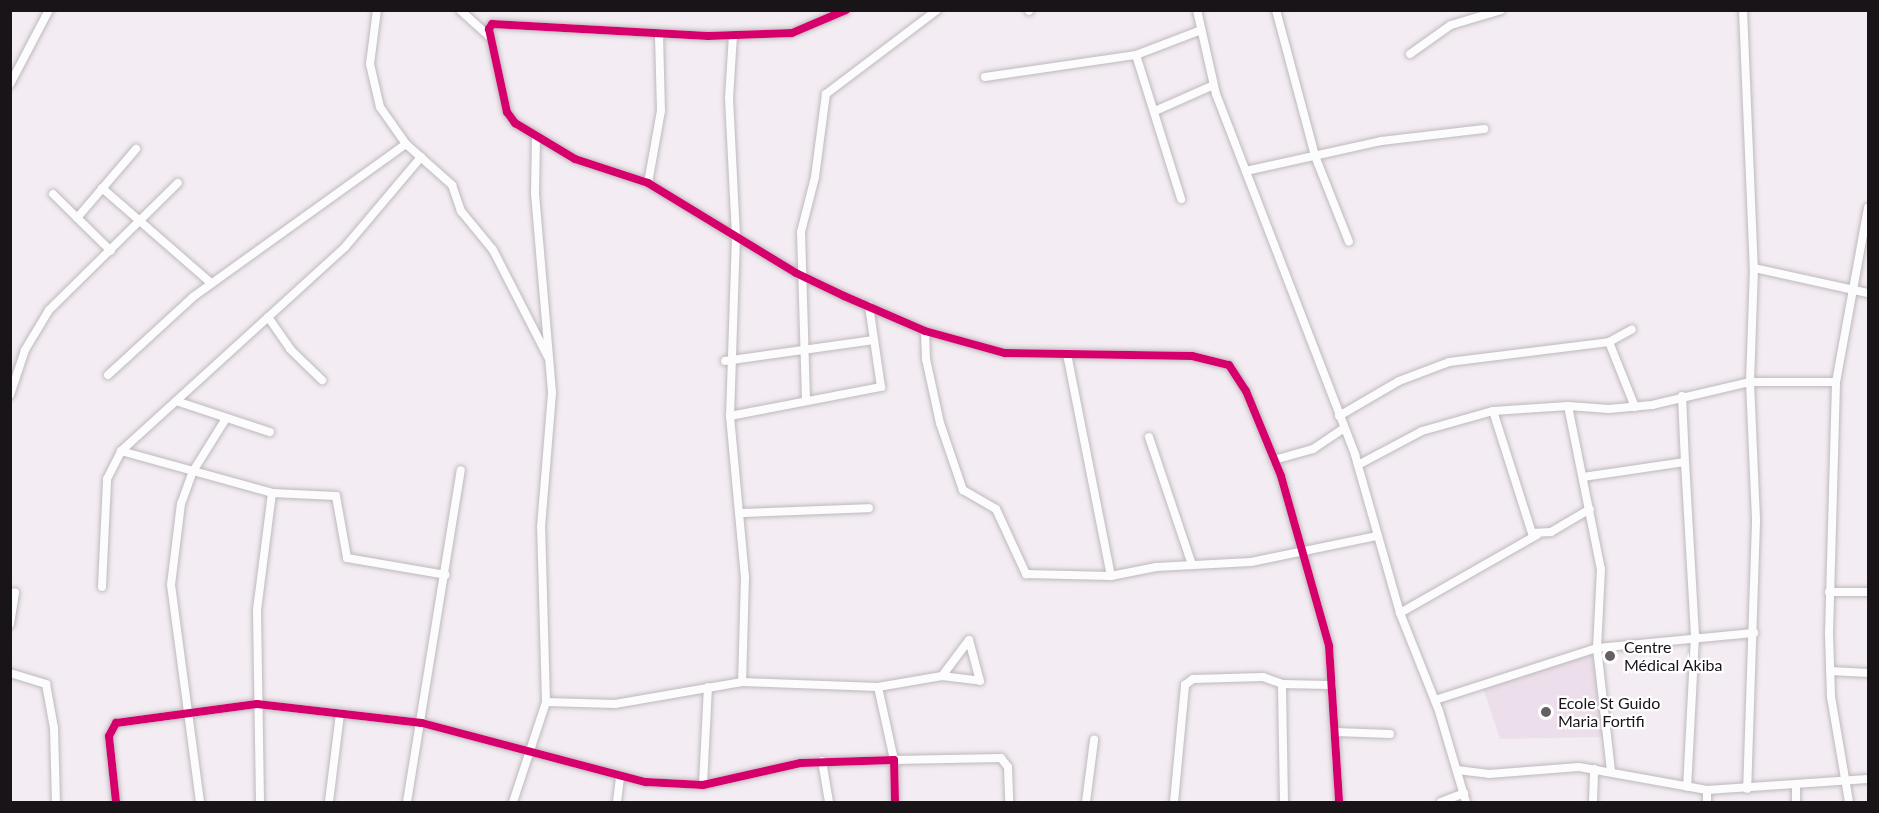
<!DOCTYPE html>
<html>
<head>
<meta charset="utf-8">
<style>
  body { margin:0 }
  #map { position:relative; width:1879px; height:813px; overflow:hidden; background:#f3ecf2; font-family:Lato,sans-serif }
  div>[style] { position:absolute }
  .built>* { inset:0; background:#ecdfeb }
  .roads { filter:drop-shadow(0 0 2px #beb9bd) drop-shadow(0 0 2px #beb9bd) }
  .minor>* { height:8px; margin:-4px; padding:0 4px; transform-origin:4px; border-radius:4px; background:#fdfcfd }
  .cycleway>* { height:8px; margin:-4px; padding:0 4px; transform-origin:4px; border-radius:4px; background:#d6006c }
  .dots>* { width:16px; height:16px; translate:-50% -50%; box-sizing:border-box; border:3px solid #fff; border-radius:50% }
  span { translate:-50% -50%; white-space:nowrap; text-align:center; line-height:1.15; -webkit-text-stroke:4.5px #fff; paint-order:stroke }
  .poi-label { font-size:16px; color:#181418 }
  .left { translate:0 -50%; text-align:left }
  .frame { position:absolute; inset:0; border:12px solid #181418; pointer-events:none }
</style>
</head>
<body>
<div id="map">
  <div class="built">
    <div style="clip-path:polygon(1593px 653px,1603px 737px,1500px 739px,1483px 688px)"></div>
  </div>
  <div class="roads">
    <div class="minor">
      <div style="left:377px;top:10px;width:54px;rotate:97.4deg"></div>
      <div style="left:370px;top:64px;width:44px;rotate:76.9deg"></div>
      <div style="left:380px;top:107px;width:45px;rotate:54.9deg"></div>
      <div style="left:406px;top:144px;width:62px;rotate:41.7deg"></div>
      <div style="left:452px;top:185px;width:28px;rotate:71deg"></div>
      <div style="left:461px;top:211px;width:50px;rotate:50.6deg"></div>
      <div style="left:493px;top:250px;width:120px;rotate:62.8deg"></div>
      <div style="left:460px;top:10px;width:38px;rotate:42deg"></div>
      <div style="left:846px;top:10px;width:59px;rotate:156.9deg"></div>
      <div style="left:792px;top:33px;width:84px;rotate:178deg"></div>
      <div style="left:708px;top:36px;width:216px;rotate:-176.8deg"></div>
      <div style="left:492px;top:24px;width:6px;rotate:121deg"></div>
      <div style="left:489px;top:29px;width:85px;rotate:77.8deg"></div>
      <div style="left:507px;top:112px;width:14px;rotate:54deg"></div>
      <div style="left:515px;top:123px;width:70px;rotate:31deg"></div>
      <div style="left:575px;top:159px;width:77px;rotate:18.2deg"></div>
      <div style="left:648px;top:183px;width:173px;rotate:31.3deg"></div>
      <div style="left:796px;top:273px;width:53px;rotate:25.6deg"></div>
      <div style="left:844px;top:296px;width:88px;rotate:23.4deg"></div>
      <div style="left:925px;top:331px;width:83px;rotate:15.4deg"></div>
      <div style="left:1005px;top:353px;width:187px;rotate:0.9deg"></div>
      <div style="left:1192px;top:356px;width:38px;rotate:14deg"></div>
      <div style="left:1229px;top:365px;width:31px;rotate:57deg"></div>
      <div style="left:1246px;top:391px;width:92px;rotate:67.6deg"></div>
      <div style="left:1281px;top:476px;width:177px;rotate:74.2deg"></div>
      <div style="left:1329px;top:646px;width:156px;rotate:86.3deg"></div>
      <div style="left:1197px;top:10px;width:86px;rotate:77.3deg"></div>
      <div style="left:1216px;top:94px;width:387px;rotate:68.9deg"></div>
      <div style="left:1355px;top:455px;width:164px;rotate:74.1deg"></div>
      <div style="left:1400px;top:613px;width:105px;rotate:68.3deg"></div>
      <div style="left:1439px;top:711px;width:95px;rotate:73.5deg"></div>
      <div style="left:1276px;top:10px;width:151px;rotate:75deg"></div>
      <div style="left:1315px;top:156px;width:92px;rotate:68.4deg"></div>
      <div style="left:1743px;top:10px;width:258px;rotate:87.6deg"></div>
      <div style="left:1754px;top:268px;width:114px;rotate:92deg"></div>
      <div style="left:1750px;top:382px;width:140px;rotate:87.5deg"></div>
      <div style="left:1756px;top:522px;width:267px;rotate:91.9deg"></div>
      <div style="left:1029px;top:11px;width:1px;rotate:-45deg"></div>
      <div style="left:733px;top:35px;width:63px;rotate:93.6deg"></div>
      <div style="left:729px;top:98px;width:138px;rotate:87.1deg"></div>
      <div style="left:736px;top:236px;width:180px;rotate:91.9deg"></div>
      <div style="left:730px;top:416px;width:162px;rotate:84.7deg"></div>
      <div style="left:745px;top:577px;width:105px;rotate:91.6deg"></div>
      <div style="left:1410px;top:54px;width:50px;rotate:-35.3deg"></div>
      <div style="left:1451px;top:25px;width:52px;rotate:-16.7deg"></div>
      <div style="left:1136px;top:55px;width:151px;rotate:72.6deg"></div>
      <div style="left:985px;top:77px;width:153px;rotate:-8.3deg"></div>
      <div style="left:1136px;top:55px;width:70px;rotate:-21deg"></div>
      <div style="left:10px;top:84px;width:84px;rotate:-62.2deg"></div>
      <div style="left:1155px;top:111px;width:64px;rotate:-23.8deg"></div>
      <div style="left:1246px;top:171px;width:138px;rotate:-12.5deg"></div>
      <div style="left:1381px;top:141px;width:104px;rotate:-6.6deg"></div>
      <div style="left:648px;top:183px;width:73px;rotate:-79.8deg"></div>
      <div style="left:661px;top:111px;width:77px;rotate:-91.5deg"></div>
      <div style="left:102px;top:188px;width:145px;rotate:41.1deg"></div>
      <div style="left:53px;top:194px;width:81px;rotate:44.5deg"></div>
      <div style="left:77px;top:218px;width:91px;rotate:-49.5deg"></div>
      <div style="left:1754px;top:268px;width:117px;rotate:12.4deg"></div>
      <div style="left:268px;top:317px;width:39px;rotate:55deg"></div>
      <div style="left:290px;top:349px;width:45px;rotate:44.1deg"></div>
      <div style="left:925px;top:331px;width:28px;rotate:88deg"></div>
      <div style="left:926px;top:359px;width:66px;rotate:77.7deg"></div>
      <div style="left:940px;top:423px;width:71px;rotate:71.1deg"></div>
      <div style="left:963px;top:490px;width:38px;rotate:30deg"></div>
      <div style="left:996px;top:509px;width:72px;rotate:65.2deg"></div>
      <div style="left:1026px;top:574px;width:85px;rotate:1.3deg"></div>
      <div style="left:1111px;top:576px;width:46px;rotate:-11.3deg"></div>
      <div style="left:1156px;top:567px;width:95px;rotate:-3deg"></div>
      <div style="left:1251px;top:562px;width:129px;rotate:-11.7deg"></div>
      <div style="left:1609px;top:342px;width:70px;rotate:68.2deg"></div>
      <div style="left:1067px;top:354px;width:226px;rotate:78.8deg"></div>
      <div style="left:725px;top:361px;width:150px;rotate:-8deg"></div>
      <div style="left:108px;top:375px;width:115px;rotate:-42.5deg"></div>
      <div style="left:193px;top:297px;width:262px;rotate:-35.7deg"></div>
      <div style="left:10px;top:395px;width:47px;rotate:-71.6deg"></div>
      <div style="left:25px;top:350px;width:47px;rotate:-59deg"></div>
      <div style="left:49px;top:310px;width:181px;rotate:-44.6deg"></div>
      <div style="left:806px;top:400px;width:168px;rotate:-91.7deg"></div>
      <div style="left:801px;top:232px;width:57px;rotate:-75.7deg"></div>
      <div style="left:815px;top:177px;width:84px;rotate:-82.5deg"></div>
      <div style="left:826px;top:94px;width:139px;rotate:-37.1deg"></div>
      <div style="left:176px;top:401px;width:99px;rotate:18.3deg"></div>
      <div style="left:1568px;top:406px;width:166px;rotate:78.6deg"></div>
      <div style="left:1601px;top:569px;width:79px;rotate:92.9deg"></div>
      <div style="left:1597px;top:648px;width:124px;rotate:83.5deg"></div>
      <div style="left:1493px;top:411px;width:128px;rotate:72.3deg"></div>
      <div style="left:1532px;top:533px;width:19px;rotate:-3deg"></div>
      <div style="left:1551px;top:532px;width:45px;rotate:-30.5deg"></div>
      <div style="left:730px;top:416px;width:154px;rotate:-10.9deg"></div>
      <div style="left:881px;top:387px;width:82px;rotate:-98.4deg"></div>
      <div style="left:1339px;top:416px;width:69px;rotate:-30.3deg"></div>
      <div style="left:1399px;top:381px;width:53px;rotate:-20.8deg"></div>
      <div style="left:1449px;top:362px;width:161px;rotate:-7.1deg"></div>
      <div style="left:1609px;top:342px;width:26px;rotate:-29deg"></div>
      <div style="left:1149px;top:437px;width:135px;rotate:71.4deg"></div>
      <div style="left:121px;top:451px;width:157px;rotate:15.5deg"></div>
      <div style="left:272px;top:493px;width:64px;rotate:2.7deg"></div>
      <div style="left:336px;top:496px;width:63px;rotate:79.9deg"></div>
      <div style="left:347px;top:558px;width:100px;rotate:9.7deg"></div>
      <div style="left:1274px;top:460px;width:41px;rotate:-15.8deg"></div>
      <div style="left:1313px;top:449px;width:37px;rotate:-34deg"></div>
      <div style="left:1685px;top:462px;width:174px;rotate:86.7deg"></div>
      <div style="left:1695px;top:636px;width:151px;rotate:93deg"></div>
      <div style="left:1358px;top:465px;width:72px;rotate:-28deg"></div>
      <div style="left:1422px;top:431px;width:74px;rotate:-15.7deg"></div>
      <div style="left:1493px;top:411px;width:75px;rotate:-3.8deg"></div>
      <div style="left:1568px;top:406px;width:41px;rotate:4.2deg"></div>
      <div style="left:1609px;top:409px;width:43px;rotate:-5.3deg"></div>
      <div style="left:1652px;top:405px;width:101px;rotate:-13.2deg"></div>
      <div style="left:1750px;top:382px;width:86px"></div>
      <div style="left:1583px;top:477px;width:103px;rotate:-8.4deg"></div>
      <div style="left:1685px;top:462px;width:66px;rotate:-92.6deg"></div>
      <div style="left:741px;top:513px;width:128px;rotate:-2.2deg"></div>
      <div style="left:102px;top:587px;width:108px;rotate:-87.3deg"></div>
      <div style="left:107px;top:479px;width:31px;rotate:-63deg"></div>
      <div style="left:121px;top:451px;width:303px;rotate:-42.3deg"></div>
      <div style="left:345px;top:247px;width:118px;rotate:-49.8deg"></div>
      <div style="left:1829px;top:592px;width:39px"></div>
      <div style="left:1400px;top:613px;width:158px;rotate:-29.7deg"></div>
      <div style="left:10px;top:624px;width:32px;rotate:-81deg"></div>
      <div style="left:1830px;top:671px;width:38px;rotate:3deg"></div>
      <div style="left:10px;top:673px;width:38px;rotate:17deg"></div>
      <div style="left:46px;top:684px;width:45px;rotate:79.7deg"></div>
      <div style="left:54px;top:728px;width:74px;rotate:88.5deg"></div>
      <div style="left:878px;top:687px;width:65px;rotate:-9.8deg"></div>
      <div style="left:942px;top:676px;width:38px;rotate:7deg"></div>
      <div style="left:980px;top:681px;width:42px;rotate:-105deg"></div>
      <div style="left:969px;top:640px;width:45px;rotate:126.9deg"></div>
      <div style="left:1435px;top:700px;width:170px;rotate:-17.8deg"></div>
      <div style="left:1597px;top:648px;width:158px;rotate:-5.5deg"></div>
      <div style="left:546px;top:702px;width:69px;rotate:1.7deg"></div>
      <div style="left:615px;top:704px;width:129px;rotate:-9.8deg"></div>
      <div style="left:742px;top:682px;width:136px;rotate:2.1deg"></div>
      <div style="left:878px;top:687px;width:75px;rotate:77.6deg"></div>
      <div style="left:894px;top:760px;width:107px;rotate:-1.1deg"></div>
      <div style="left:1001px;top:758px;width:11px;rotate:52deg"></div>
      <div style="left:1008px;top:767px;width:35px;rotate:88deg"></div>
      <div style="left:1336px;top:732px;width:54px;rotate:2.1deg"></div>
      <div style="left:822px;top:761px;width:42px;rotate:80.3deg"></div>
      <div style="left:1457px;top:770px;width:32px;rotate:7deg"></div>
      <div style="left:1489px;top:774px;width:90px;rotate:-4.4deg"></div>
      <div style="left:1579px;top:767px;width:130px;rotate:10.2deg"></div>
      <div style="left:1707px;top:790px;width:161px;rotate:-3.9deg"></div>
      <div style="left:703px;top:785px;width:98px;rotate:-87.1deg"></div>
      <div style="left:1796px;top:786px;width:16px;rotate:90deg"></div>
      <div style="left:1707px;top:790px;width:12px;rotate:90deg"></div>
      <div style="left:116px;top:802px;width:66px;rotate:-96.1deg"></div>
      <div style="left:109px;top:736px;width:15px;rotate:-62deg"></div>
      <div style="left:116px;top:723px;width:142px;rotate:-7.7deg"></div>
      <div style="left:257px;top:704px;width:166px;rotate:6.6deg"></div>
      <div style="left:422px;top:723px;width:232px;rotate:14.8deg"></div>
      <div style="left:646px;top:782px;width:57px;rotate:3deg"></div>
      <div style="left:703px;top:785px;width:100px;rotate:-12.7deg"></div>
      <div style="left:801px;top:763px;width:93px;rotate:-1.8deg"></div>
      <div style="left:894px;top:760px;width:42px;rotate:88.6deg"></div>
      <div style="left:200px;top:802px;width:219px;rotate:-97.6deg"></div>
      <div style="left:171px;top:585px;width:82px;rotate:-83deg"></div>
      <div style="left:181px;top:504px;width:33px;rotate:-70deg"></div>
      <div style="left:192px;top:473px;width:62px;rotate:-58.1deg"></div>
      <div style="left:260px;top:802px;width:192px;rotate:-90.9deg"></div>
      <div style="left:257px;top:610px;width:118px;rotate:-82.7deg"></div>
      <div style="left:329px;top:802px;width:89px;rotate:-82.9deg"></div>
      <div style="left:407px;top:802px;width:336px;rotate:-80.8deg"></div>
      <div style="left:513px;top:802px;width:105px;rotate:-71.7deg"></div>
      <div style="left:546px;top:702px;width:175px;rotate:-91.6deg"></div>
      <div style="left:541px;top:527px;width:135px;rotate:-85.3deg"></div>
      <div style="left:552px;top:392px;width:199px;rotate:-94.9deg"></div>
      <div style="left:535px;top:194px;width:58px;rotate:-89deg"></div>
      <div style="left:617px;top:802px;width:26px;rotate:-83deg"></div>
      <div style="left:1086px;top:802px;width:63px;rotate:-82.6deg"></div>
      <div style="left:1174px;top:802px;width:118px;rotate:-84.6deg"></div>
      <div style="left:1185px;top:685px;width:10px;rotate:-37deg"></div>
      <div style="left:1193px;top:679px;width:70px;rotate:-1.6deg"></div>
      <div style="left:1263px;top:677px;width:20px;rotate:20deg"></div>
      <div style="left:1284px;top:802px;width:118px;rotate:-91deg"></div>
      <div style="left:1282px;top:684px;width:50px;rotate:1.1deg"></div>
      <div style="left:1441px;top:802px;width:25px;rotate:-21deg"></div>
      <div style="left:1593px;top:802px;width:33px;rotate:-88deg"></div>
      <div style="left:1849px;top:802px;width:107px;rotate:-99.7deg"></div>
      <div style="left:1831px;top:697px;width:63px;rotate:-91.8deg"></div>
      <div style="left:1829px;top:634px;width:252px;rotate:-88.4deg"></div>
      <div style="left:1836px;top:382px;width:177px;rotate:-79.6deg"></div>
    </div>
  </div>
  <div class="cycleway">
    <div style="left:846px;top:10px;width:59px;rotate:156.9deg"></div>
    <div style="left:792px;top:33px;width:84px;rotate:178deg"></div>
    <div style="left:708px;top:36px;width:216px;rotate:-176.8deg"></div>
    <div style="left:492px;top:24px;width:6px;rotate:121deg"></div>
    <div style="left:489px;top:29px;width:85px;rotate:77.8deg"></div>
    <div style="left:507px;top:112px;width:14px;rotate:54deg"></div>
    <div style="left:515px;top:123px;width:70px;rotate:31deg"></div>
    <div style="left:575px;top:159px;width:77px;rotate:18.2deg"></div>
    <div style="left:648px;top:183px;width:173px;rotate:31.3deg"></div>
    <div style="left:796px;top:273px;width:53px;rotate:25.6deg"></div>
    <div style="left:844px;top:296px;width:88px;rotate:23.4deg"></div>
    <div style="left:925px;top:331px;width:83px;rotate:15.4deg"></div>
    <div style="left:1005px;top:353px;width:187px;rotate:0.9deg"></div>
    <div style="left:1192px;top:356px;width:38px;rotate:14deg"></div>
    <div style="left:1229px;top:365px;width:31px;rotate:57deg"></div>
    <div style="left:1246px;top:391px;width:92px;rotate:67.6deg"></div>
    <div style="left:1281px;top:476px;width:177px;rotate:74.2deg"></div>
    <div style="left:1329px;top:646px;width:156px;rotate:86.3deg"></div>
    <div style="left:116px;top:802px;width:66px;rotate:-96.1deg"></div>
    <div style="left:109px;top:736px;width:15px;rotate:-62deg"></div>
    <div style="left:116px;top:723px;width:142px;rotate:-7.7deg"></div>
    <div style="left:257px;top:704px;width:166px;rotate:6.6deg"></div>
    <div style="left:422px;top:723px;width:232px;rotate:14.8deg"></div>
    <div style="left:646px;top:782px;width:57px;rotate:3deg"></div>
    <div style="left:703px;top:785px;width:100px;rotate:-12.7deg"></div>
    <div style="left:801px;top:763px;width:93px;rotate:-1.8deg"></div>
    <div style="left:894px;top:760px;width:42px;rotate:88.6deg"></div>
  </div>
  <div class="dots">
    <div style="left:1610px;top:656px;background:#656064"></div>
    <div style="left:1546px;top:712px;background:#656064"></div>
  </div>
  <div class="poi-label">
    <span class="left" style="left:1624px;top:656px">Centre<br>Médical Akiba</span>
    <span class="left" style="left:1558px;top:712px">Ecole St Guido<br>Maria Fortifi</span>
  </div>
  <div class="frame"></div>
</div>
</body>
</html>
